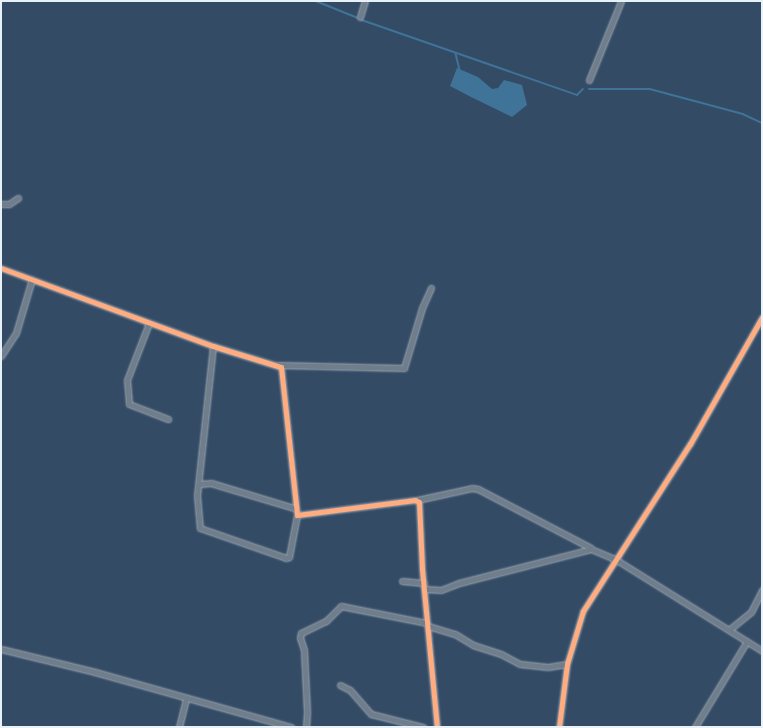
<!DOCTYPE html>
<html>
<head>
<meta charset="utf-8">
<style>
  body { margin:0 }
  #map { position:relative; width:763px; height:728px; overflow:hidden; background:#344b65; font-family:"Patrick Hand",sans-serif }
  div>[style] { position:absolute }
  .water>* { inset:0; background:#3f7398 }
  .stream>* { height:1.5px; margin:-0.75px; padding:0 0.75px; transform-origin:0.75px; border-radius:0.75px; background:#3f7398 }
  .roads { filter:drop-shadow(0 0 1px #9aa6b3) drop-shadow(0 0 1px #9aa6b3) }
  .minor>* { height:5px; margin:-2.5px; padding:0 2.5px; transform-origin:2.5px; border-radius:2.5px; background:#707e8c }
  .cycleway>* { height:5px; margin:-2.5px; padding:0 2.5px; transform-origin:2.5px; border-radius:2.5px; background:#ffac80 }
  span { translate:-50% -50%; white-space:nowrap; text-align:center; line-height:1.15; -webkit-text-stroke:3px #1f4a7a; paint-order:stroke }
  .frame { position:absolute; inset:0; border:2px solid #e8f1f8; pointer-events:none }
</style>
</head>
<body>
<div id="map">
  <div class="water">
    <div style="clip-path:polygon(457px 68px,478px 77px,492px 89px,498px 88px,504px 80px,522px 85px,527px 105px,512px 117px,471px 97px,450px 86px)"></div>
  </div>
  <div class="stream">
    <div style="left:316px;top:1px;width:45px;rotate:22deg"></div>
    <div style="left:362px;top:20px;width:228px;rotate:19.2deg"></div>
    <div style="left:577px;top:95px;width:8px;rotate:-45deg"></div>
    <div style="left:456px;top:54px;width:16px;rotate:76deg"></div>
    <div style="left:589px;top:89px;width:61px"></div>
    <div style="left:650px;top:89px;width:96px;rotate:15deg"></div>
    <div style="left:743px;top:114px;width:21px;rotate:25deg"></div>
  </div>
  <div class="roads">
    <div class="minor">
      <div style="left:360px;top:17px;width:17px;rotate:-73deg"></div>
      <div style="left:589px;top:80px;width:85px;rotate:-67.9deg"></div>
      <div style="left:1px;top:204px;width:8px"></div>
      <div style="left:9px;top:204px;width:11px;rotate:-34deg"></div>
      <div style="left:1px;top:268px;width:226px;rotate:20.2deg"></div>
      <div style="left:213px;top:346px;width:71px;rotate:17.2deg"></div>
      <div style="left:281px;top:367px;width:149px;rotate:83.8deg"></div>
      <div style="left:297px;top:515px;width:119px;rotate:-7.2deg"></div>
      <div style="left:415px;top:500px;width:4px;rotate:27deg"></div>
      <div style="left:419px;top:502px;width:67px;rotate:87.4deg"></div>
      <div style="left:422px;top:569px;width:159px;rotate:84.6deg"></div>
      <div style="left:149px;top:323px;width:61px;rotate:111.1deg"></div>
      <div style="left:127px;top:380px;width:24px;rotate:85deg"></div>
      <div style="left:129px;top:404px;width:42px;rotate:21deg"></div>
      <div style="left:213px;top:346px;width:150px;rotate:96.1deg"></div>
      <div style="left:197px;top:495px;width:33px;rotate:85deg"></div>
      <div style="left:200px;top:528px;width:91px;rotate:19.2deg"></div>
      <div style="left:286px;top:558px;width:3px;rotate:-18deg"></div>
      <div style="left:289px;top:557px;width:43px;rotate:-79.2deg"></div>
      <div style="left:1px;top:356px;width:27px;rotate:-57deg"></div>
      <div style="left:16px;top:333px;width:56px;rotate:-73.5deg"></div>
      <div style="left:278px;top:365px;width:126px;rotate:1.4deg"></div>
      <div style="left:404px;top:368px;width:63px;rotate:-73.3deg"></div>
      <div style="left:422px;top:308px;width:22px;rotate:-66deg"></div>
      <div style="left:199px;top:484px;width:12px;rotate:-5deg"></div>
      <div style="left:211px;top:483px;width:87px;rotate:16.8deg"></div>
      <div style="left:417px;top:500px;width:56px;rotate:-12.3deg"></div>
      <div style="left:472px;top:488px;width:6px;rotate:9deg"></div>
      <div style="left:478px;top:489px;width:127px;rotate:27.6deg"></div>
      <div style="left:402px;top:581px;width:22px;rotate:5deg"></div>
      <div style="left:425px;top:589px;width:16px;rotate:4deg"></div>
      <div style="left:441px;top:590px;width:19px;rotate:-21deg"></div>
      <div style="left:459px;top:583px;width:136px;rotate:-14.4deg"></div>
      <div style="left:591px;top:549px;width:26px;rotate:23deg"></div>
      <div style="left:615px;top:559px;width:173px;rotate:32deg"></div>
      <div style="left:428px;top:626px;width:28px;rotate:17deg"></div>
      <div style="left:455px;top:634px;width:21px;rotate:31deg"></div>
      <div style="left:473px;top:645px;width:29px;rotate:18deg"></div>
      <div style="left:501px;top:654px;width:21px;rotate:28deg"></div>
      <div style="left:520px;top:664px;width:28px;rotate:6deg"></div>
      <div style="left:548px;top:667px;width:19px;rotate:-9deg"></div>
      <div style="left:730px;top:629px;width:27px;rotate:-39deg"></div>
      <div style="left:751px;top:612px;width:25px;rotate:-63deg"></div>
      <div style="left:1px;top:649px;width:97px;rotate:13.7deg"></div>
      <div style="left:95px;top:672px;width:204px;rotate:15.7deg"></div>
      <div style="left:340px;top:685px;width:11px;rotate:27deg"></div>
      <div style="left:350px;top:690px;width:32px;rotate:49deg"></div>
      <div style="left:371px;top:714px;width:54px;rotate:14deg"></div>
      <div style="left:179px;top:727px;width:29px;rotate:-76deg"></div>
      <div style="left:306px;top:727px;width:15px;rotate:-86deg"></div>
      <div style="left:307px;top:712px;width:62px;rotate:-92.8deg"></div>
      <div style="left:304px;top:650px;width:13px;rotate:-108deg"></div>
      <div style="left:300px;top:638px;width:5px;rotate:-79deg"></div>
      <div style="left:301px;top:633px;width:28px;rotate:-26deg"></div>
      <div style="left:326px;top:621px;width:21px;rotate:-45deg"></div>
      <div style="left:341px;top:606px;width:88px;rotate:11.2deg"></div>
      <div style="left:559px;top:727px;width:64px;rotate:-82.8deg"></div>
      <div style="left:567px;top:664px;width:55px;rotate:-73.2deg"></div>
      <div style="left:583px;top:611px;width:198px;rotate:-57.4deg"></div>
      <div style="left:690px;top:444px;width:146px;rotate:-60.4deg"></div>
      <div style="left:695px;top:727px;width:100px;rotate:-58.8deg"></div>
    </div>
  </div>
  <div class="cycleway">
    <div style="left:1px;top:268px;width:226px;rotate:20.2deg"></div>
    <div style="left:213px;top:346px;width:71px;rotate:17.2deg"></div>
    <div style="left:281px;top:367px;width:149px;rotate:83.8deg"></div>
    <div style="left:297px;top:515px;width:119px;rotate:-7.2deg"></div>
    <div style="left:415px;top:500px;width:4px;rotate:27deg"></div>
    <div style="left:419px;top:502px;width:67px;rotate:87.4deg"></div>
    <div style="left:422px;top:569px;width:159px;rotate:84.6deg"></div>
    <div style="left:559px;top:727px;width:64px;rotate:-82.8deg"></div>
    <div style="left:567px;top:664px;width:55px;rotate:-73.2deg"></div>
    <div style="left:583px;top:611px;width:198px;rotate:-57.4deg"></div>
    <div style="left:690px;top:444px;width:146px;rotate:-60.4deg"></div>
  </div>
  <div class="frame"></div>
</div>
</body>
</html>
